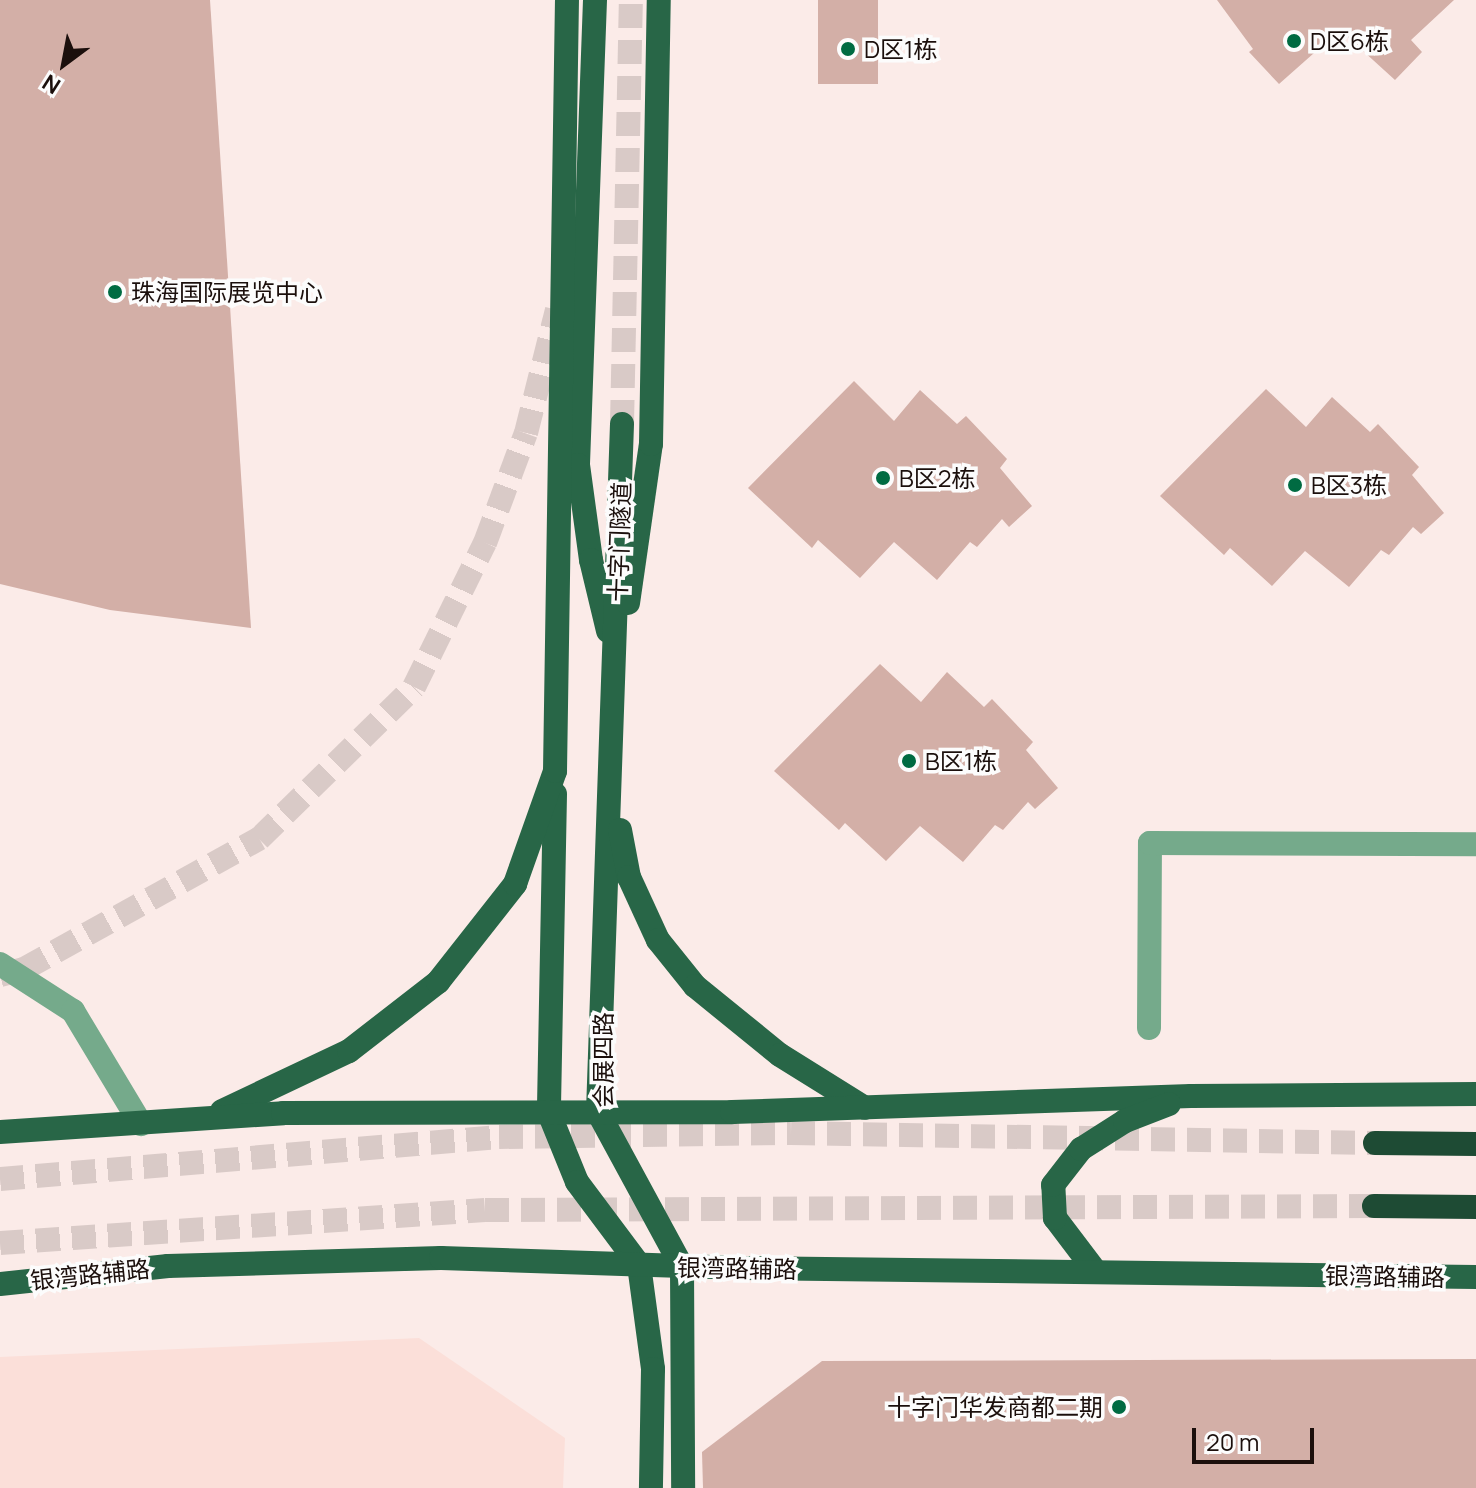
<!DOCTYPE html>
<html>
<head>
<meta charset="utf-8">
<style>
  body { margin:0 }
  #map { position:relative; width:1476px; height:1488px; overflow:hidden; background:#fbebe8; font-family:Manrope,"Noto Sans SC",sans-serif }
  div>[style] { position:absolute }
  .built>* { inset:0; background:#fbdfd9 }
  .building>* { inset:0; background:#d3afa7; transform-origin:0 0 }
  .major-tunnel>* { height:24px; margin-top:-12px; transform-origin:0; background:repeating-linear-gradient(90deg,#d9cac7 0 24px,transparent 0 36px) }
  .highway-tunnel>* { height:24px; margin-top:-12px; transform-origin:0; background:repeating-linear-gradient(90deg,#d9cac7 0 24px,transparent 0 36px) }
  .minor>* { height:24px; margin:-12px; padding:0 12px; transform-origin:12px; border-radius:12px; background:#75aa8b }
  .major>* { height:24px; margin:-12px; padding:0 12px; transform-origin:12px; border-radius:12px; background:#286647 }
  .highway>* { height:24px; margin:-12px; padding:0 12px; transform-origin:12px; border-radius:12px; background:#1e4b34 }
  .dots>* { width:22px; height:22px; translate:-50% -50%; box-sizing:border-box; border:4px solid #fcfcfc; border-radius:50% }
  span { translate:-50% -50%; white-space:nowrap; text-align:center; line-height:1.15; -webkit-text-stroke:7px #fcfcfc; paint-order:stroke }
  .poi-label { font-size:24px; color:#1b0f0c }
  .left { translate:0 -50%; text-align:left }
  .right { translate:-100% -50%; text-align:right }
  .street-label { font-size:24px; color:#1b0f0c }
  .north { position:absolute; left:24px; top:24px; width:80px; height:80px; -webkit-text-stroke:6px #fcfcfc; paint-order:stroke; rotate:212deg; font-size:22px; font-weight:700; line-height:32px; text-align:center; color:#1b0f0c }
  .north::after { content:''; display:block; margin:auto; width:28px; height:36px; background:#1b0f0c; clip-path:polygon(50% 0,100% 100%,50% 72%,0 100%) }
  .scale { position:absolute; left:1192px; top:1428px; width:122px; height:36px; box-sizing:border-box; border:4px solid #1b0f0c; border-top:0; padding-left:10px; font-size:24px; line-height:28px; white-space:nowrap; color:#1b0f0c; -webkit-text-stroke:6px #fcfcfc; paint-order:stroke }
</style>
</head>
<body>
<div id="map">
  <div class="built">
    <div style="clip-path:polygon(419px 1338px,565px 1438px,563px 1488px,0 1488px,0 1357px)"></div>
  </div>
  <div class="building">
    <div style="clip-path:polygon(0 0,210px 0,251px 628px,110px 610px,0 584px)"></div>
    <div style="left:818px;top:0;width:60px;height:84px"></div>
    <div style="clip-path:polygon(1217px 0,1454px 0,1411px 40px,1422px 52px,1395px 80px,1340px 30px,1279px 84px,1249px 52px,1253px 49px)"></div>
    <div style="clip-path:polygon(854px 381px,894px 421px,920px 390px,957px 424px,966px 416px,1007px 459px,1000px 468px,1032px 506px,1009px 527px,1002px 519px,977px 547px,970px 542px,937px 580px,894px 542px,860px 578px,818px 540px,812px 548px,748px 488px)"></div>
    <div style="clip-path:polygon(1266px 389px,1306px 427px,1332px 397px,1370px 432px,1378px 424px,1419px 467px,1412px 475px,1444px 513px,1421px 534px,1413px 527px,1389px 555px,1381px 550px,1349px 587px,1305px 551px,1272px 586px,1230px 548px,1224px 555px,1160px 496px)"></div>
    <div style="clip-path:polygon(880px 664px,921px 702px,947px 672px,984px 707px,992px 699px,1033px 742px,1026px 750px,1058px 788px,1035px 809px,1028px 802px,1003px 830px,995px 825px,963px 862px,920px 826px,886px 861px,845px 823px,839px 830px,774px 771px)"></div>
    <div style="clip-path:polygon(1476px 1359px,1476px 1488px,703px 1488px,702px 1452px,822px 1361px)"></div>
  </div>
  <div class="major-tunnel">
    <div style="left:622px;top:424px;width:424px;rotate:-88.8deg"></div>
    <div style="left:0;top:975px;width:25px;rotate:-14deg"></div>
    <div style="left:24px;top:969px;width:269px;rotate:-29deg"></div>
    <div style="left:259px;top:839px;width:217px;rotate:-44.4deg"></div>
    <div style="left:414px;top:687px;width:161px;rotate:-63.8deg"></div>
    <div style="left:485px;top:543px;width:117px;rotate:-69.6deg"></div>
    <div style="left:526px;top:433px;width:127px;rotate:-75.9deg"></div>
  </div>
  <div class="highway-tunnel">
    <div style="left:0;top:1179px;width:501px;rotate:-4.81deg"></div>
    <div style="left:499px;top:1137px;width:292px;rotate:-0.8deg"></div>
    <div style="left:791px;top:1133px;width:584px;rotate:0.98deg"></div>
    <div style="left:0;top:1243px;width:486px;rotate:-3.9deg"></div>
    <div style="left:485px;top:1210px;width:889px;rotate:-0.26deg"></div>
  </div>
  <div class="minor">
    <div style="left:0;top:964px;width:87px;rotate:32.8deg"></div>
    <div style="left:73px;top:1011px;width:132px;rotate:59deg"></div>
    <div style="left:1149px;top:1028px;width:185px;rotate:-89.7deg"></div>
    <div style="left:1150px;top:843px;width:326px;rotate:0.2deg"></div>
  </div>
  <div class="major">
    <div style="left:595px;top:0;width:465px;rotate:92.1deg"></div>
    <div style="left:578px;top:465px;width:96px;rotate:82.2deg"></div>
    <div style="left:591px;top:560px;width:73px;rotate:76.5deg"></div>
    <div style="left:622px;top:424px;width:688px;rotate:92deg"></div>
    <div style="left:598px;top:1112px;width:176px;rotate:61.5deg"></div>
    <div style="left:682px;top:1267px;width:221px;rotate:89.7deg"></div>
    <div style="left:628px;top:603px;width:161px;rotate:-81.8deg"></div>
    <div style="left:651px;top:444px;width:444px;rotate:-89deg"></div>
    <div style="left:555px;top:794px;width:319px;rotate:91.1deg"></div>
    <div style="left:549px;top:1113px;width:74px;rotate:67.9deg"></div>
    <div style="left:577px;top:1182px;width:104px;rotate:53.2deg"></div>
    <div style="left:639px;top:1265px;width:105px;rotate:82.3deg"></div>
    <div style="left:653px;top:1369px;width:119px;rotate:91deg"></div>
    <div style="left:620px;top:830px;width:48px;rotate:79.2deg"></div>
    <div style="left:629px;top:877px;width:69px;rotate:65.3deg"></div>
    <div style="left:658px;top:940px;width:59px;rotate:51.2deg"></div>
    <div style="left:695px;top:986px;width:109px;rotate:39.1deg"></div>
    <div style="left:780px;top:1055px;width:100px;rotate:31.9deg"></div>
    <div style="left:222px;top:1111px;width:140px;rotate:-25.3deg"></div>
    <div style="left:349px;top:1051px;width:113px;rotate:-37.8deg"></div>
    <div style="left:438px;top:982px;width:125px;rotate:-51.8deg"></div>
    <div style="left:515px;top:884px;width:120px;rotate:-70.5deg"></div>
    <div style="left:555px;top:771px;width:771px;rotate:-89.11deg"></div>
    <div style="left:0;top:1132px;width:284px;rotate:-3.8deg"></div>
    <div style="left:283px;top:1113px;width:449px;rotate:-0.1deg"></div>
    <div style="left:732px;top:1112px;width:459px;rotate:-2deg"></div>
    <div style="left:1191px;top:1096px;width:285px;rotate:-0.4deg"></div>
    <div style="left:1096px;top:1272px;width:68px;rotate:-127.2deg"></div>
    <div style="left:1055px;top:1218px;width:33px;rotate:-93deg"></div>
    <div style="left:1053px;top:1185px;width:46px;rotate:-52.1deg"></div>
    <div style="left:1081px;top:1149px;width:52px;rotate:-32.5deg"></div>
    <div style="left:1125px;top:1121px;width:47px;rotate:-21.1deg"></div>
    <div style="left:0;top:1284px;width:169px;rotate:-6.1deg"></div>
    <div style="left:168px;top:1266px;width:273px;rotate:-1.7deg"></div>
    <div style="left:441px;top:1258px;width:302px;rotate:1.9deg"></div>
    <div style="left:743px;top:1268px;width:733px;rotate:0.7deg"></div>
  </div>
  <div class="highway">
    <div style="left:1375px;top:1143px;width:101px;rotate:0.6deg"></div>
    <div style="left:1374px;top:1206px;width:102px;rotate:0.6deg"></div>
  </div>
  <div class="dots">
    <div style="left:1294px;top:41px;background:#006b42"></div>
    <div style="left:848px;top:49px;background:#006b42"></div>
    <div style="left:115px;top:292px;background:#006b42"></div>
    <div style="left:883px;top:478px;background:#006b42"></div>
    <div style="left:1295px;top:485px;background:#006b42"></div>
    <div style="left:909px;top:761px;background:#006b42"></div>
    <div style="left:1119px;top:1407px;background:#006b42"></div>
  </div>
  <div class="poi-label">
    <span class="left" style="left:1310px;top:41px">D区6栋</span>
    <span class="left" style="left:864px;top:49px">D区1栋</span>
    <span class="left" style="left:131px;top:292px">珠海国际展览中心</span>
    <span class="left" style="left:899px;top:478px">B区2栋</span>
    <span class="left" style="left:1311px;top:485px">B区3栋</span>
    <span class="left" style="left:925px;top:761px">B区1栋</span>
    <span class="right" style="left:1103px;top:1407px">十字门华发商都二期</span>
  </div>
  <div class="street-label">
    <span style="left:619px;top:542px;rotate:-88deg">十字门隧道</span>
    <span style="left:603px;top:1060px;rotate:-90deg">会展四路</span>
    <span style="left:737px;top:1268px;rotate:1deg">银湾路辅路</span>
    <span style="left:90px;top:1274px;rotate:-6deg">银湾路辅路</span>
    <span style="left:1385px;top:1276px;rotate:1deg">银湾路辅路</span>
  </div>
  <div class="north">N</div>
  <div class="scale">20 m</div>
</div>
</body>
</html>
